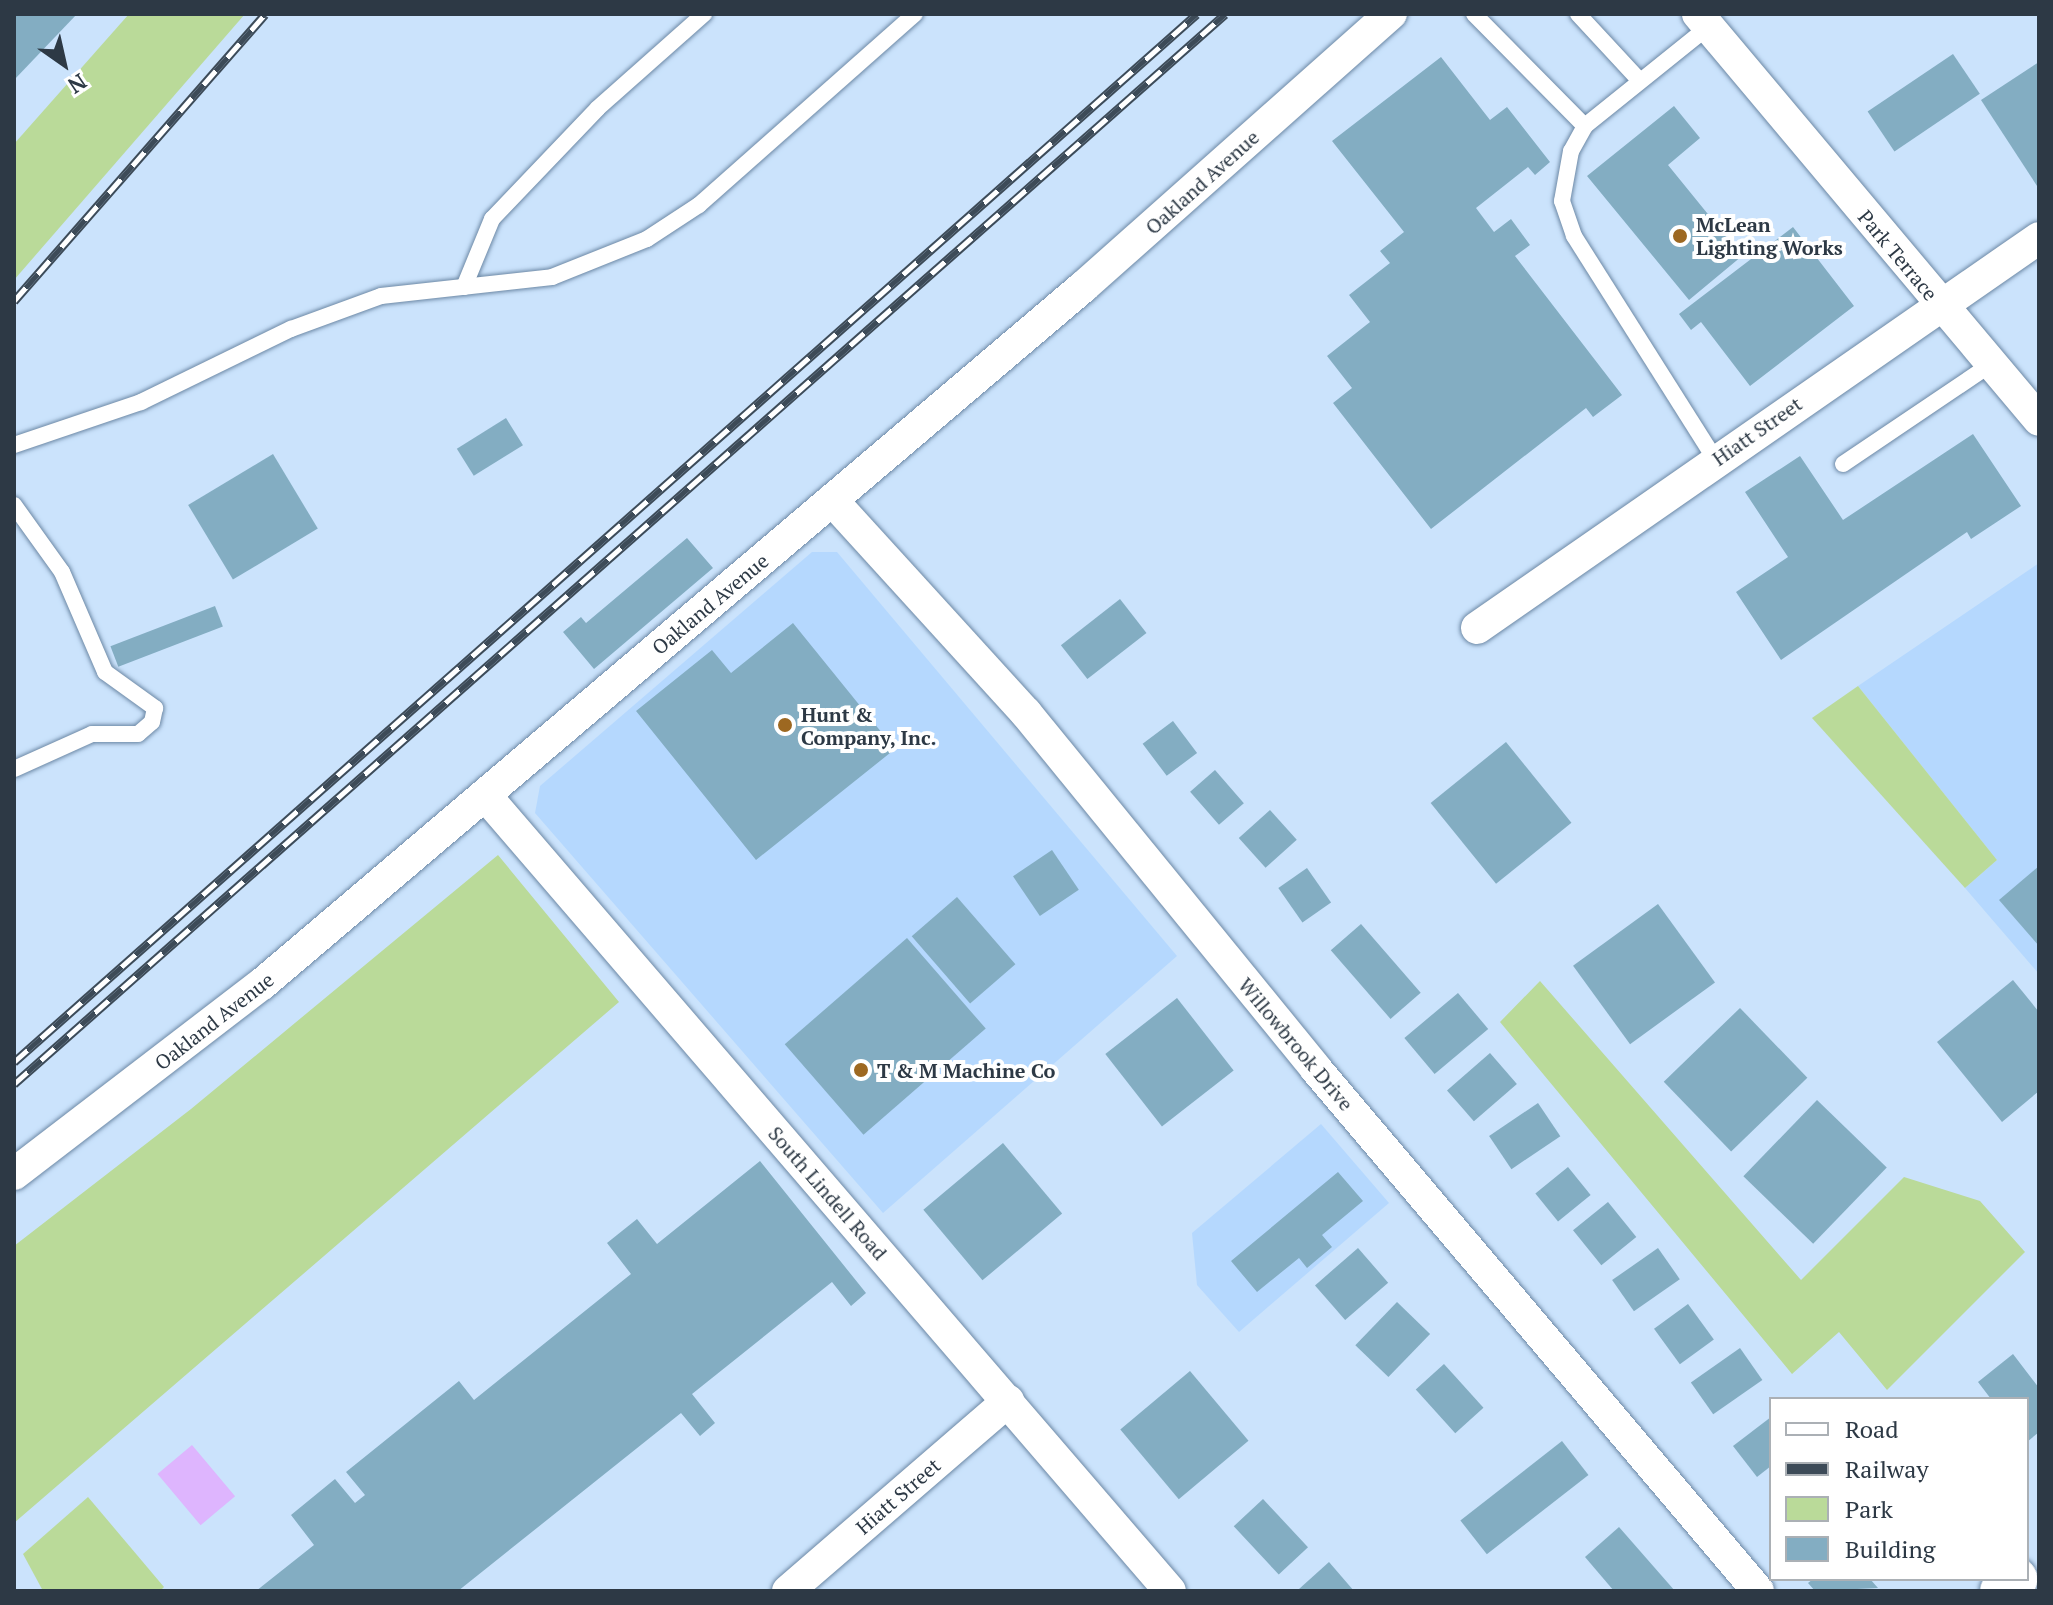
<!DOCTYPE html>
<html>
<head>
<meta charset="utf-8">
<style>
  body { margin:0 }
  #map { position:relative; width:2053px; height:1605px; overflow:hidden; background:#cbe3fc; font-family:"PT Serif",serif }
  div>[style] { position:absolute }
  .built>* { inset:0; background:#b5d8fe }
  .green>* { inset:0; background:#bada99 }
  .water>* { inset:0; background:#deb5fe; transform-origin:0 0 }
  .building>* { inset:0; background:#83adc2; transform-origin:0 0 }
  .roads { filter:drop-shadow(0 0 2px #6c88a5) drop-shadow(0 0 2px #6c88a5) }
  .lane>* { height:16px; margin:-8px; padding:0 8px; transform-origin:8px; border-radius:8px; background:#fff }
  .street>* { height:32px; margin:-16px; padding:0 16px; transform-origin:16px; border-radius:16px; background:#fff }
  .secondary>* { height:44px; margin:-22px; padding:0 22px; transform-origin:22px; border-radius:22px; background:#fff }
  .rail>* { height:9px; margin-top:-4.5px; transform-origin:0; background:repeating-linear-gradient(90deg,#fff 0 18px,#3d4b58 0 36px); box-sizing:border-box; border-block:2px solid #3d4b58 }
  .dots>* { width:22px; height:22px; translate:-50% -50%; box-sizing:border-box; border:4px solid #fff; border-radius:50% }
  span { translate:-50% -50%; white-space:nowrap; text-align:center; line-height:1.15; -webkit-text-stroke:8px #fff; paint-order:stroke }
  .street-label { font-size:20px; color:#2d3945 }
  .poi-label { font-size:20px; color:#2d3945; font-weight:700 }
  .left { translate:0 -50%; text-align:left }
  .frame { position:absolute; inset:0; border:16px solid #2d3945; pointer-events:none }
  .legend { position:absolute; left:1769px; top:1397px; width:260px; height:184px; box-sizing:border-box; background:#fff; border:2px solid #abb0b5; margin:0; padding:10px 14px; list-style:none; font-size:24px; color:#2d3945 }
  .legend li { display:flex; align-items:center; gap:16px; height:40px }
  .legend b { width:40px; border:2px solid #abb0b5 }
  .north { position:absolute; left:24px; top:24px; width:80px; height:80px; -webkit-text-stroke:6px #fff; paint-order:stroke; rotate:146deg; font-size:22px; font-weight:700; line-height:32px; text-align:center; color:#2d3945 }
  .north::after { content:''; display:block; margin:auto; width:28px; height:36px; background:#2d3945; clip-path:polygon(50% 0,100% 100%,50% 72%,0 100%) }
</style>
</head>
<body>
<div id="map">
  <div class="built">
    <div style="clip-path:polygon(812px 552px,837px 552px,1177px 956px,883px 1213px,535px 813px,540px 786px)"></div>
    <div style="clip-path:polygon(2039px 563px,2039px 974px,1965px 888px,1997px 860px,1858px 686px)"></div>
    <div style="clip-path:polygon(1321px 1124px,1389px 1203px,1239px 1332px,1197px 1285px,1192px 1233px)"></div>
  </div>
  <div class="green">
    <div style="clip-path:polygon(129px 14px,245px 14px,14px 280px,14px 144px)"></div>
    <div style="clip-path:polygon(1858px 686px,1997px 860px,1965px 888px,1812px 718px)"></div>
    <div style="clip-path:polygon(498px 855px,619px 1002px,14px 1523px,14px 1246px,191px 1109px)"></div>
    <div style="clip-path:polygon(1540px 981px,1801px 1280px,1904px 1177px,1980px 1201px,2025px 1252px,1887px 1390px,1839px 1332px,1792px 1374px,1500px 1022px)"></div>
    <div style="clip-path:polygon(88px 1497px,164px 1587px,160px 1591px,43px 1591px,23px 1554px)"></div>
  </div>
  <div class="water">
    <div style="left:192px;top:1445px;width:67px;height:45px;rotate:50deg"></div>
  </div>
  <div class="building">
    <div style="clip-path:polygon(14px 14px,77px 14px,14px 80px)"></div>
    <div style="left:1953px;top:54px;width:48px;height:103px;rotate:56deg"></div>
    <div style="clip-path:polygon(1441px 57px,1490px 120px,1507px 107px,1550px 162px,1535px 175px,1528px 167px,1476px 208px,1494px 232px,1511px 219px,1530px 245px,1515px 256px,1622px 395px,1593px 417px,1586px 408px,1431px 529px,1333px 403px,1352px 388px,1327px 356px,1370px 322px,1349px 295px,1390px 263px,1380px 251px,1404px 232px,1332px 141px)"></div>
    <div style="clip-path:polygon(2039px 62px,2039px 189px,1981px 100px)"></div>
    <div style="clip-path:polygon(1674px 106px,1700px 138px,1668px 165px,1742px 256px,1689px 300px,1587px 176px)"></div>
    <div style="clip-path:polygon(1793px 227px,1854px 306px,1750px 386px,1701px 322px,1691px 330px,1679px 314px)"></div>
    <div style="left:506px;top:418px;width:32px;height:58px;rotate:58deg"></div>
    <div style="clip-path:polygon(1973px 434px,2021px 506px,1971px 539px,1967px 532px,1781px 660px,1736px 592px,1788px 557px,1745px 492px,1800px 456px,1843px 520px)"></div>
    <div style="left:273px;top:454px;width:87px;height:99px;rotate:59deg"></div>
    <div style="clip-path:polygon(687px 538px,713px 568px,594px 669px,563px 632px,581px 617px,586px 623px)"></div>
    <div style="left:1120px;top:599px;width:43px;height:75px;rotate:52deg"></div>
    <div style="left:215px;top:606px;width:22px;height:112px;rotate:69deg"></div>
    <div style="clip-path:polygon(793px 623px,895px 749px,756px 860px,636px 711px,712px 650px,731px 673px)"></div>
    <div style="left:1173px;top:721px;width:40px;height:38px;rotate:53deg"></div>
    <div style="left:1506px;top:742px;width:104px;height:97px;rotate:51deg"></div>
    <div style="left:1215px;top:770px;width:44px;height:33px;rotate:49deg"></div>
    <div style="left:1270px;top:810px;width:40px;height:42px;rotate:48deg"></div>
    <div style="left:1052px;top:850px;width:48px;height:47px;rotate:56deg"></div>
    <div style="clip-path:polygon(2039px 866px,2039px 946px,1999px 900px)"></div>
    <div style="left:1307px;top:868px;width:42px;height:35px;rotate:55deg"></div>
    <div style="left:957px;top:897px;width:89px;height:60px;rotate:49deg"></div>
    <div style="left:1658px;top:904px;width:97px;height:105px;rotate:54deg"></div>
    <div style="left:1361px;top:924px;width:91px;height:40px;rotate:49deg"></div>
    <div style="left:907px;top:938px;width:120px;height:162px;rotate:49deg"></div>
    <div style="clip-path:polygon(2013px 980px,2039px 1012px,2039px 1091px,2002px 1122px,1937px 1042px)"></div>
    <div style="left:1458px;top:993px;width:47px;height:70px;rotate:50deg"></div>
    <div style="left:1177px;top:998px;width:92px;height:91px;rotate:52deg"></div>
    <div style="left:1740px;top:1008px;width:97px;height:106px;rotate:46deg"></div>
    <div style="left:1490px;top:1053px;width:41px;height:57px;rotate:49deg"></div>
    <div style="left:1817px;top:1100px;width:97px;height:106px;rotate:44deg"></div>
    <div style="left:1538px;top:1103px;width:40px;height:59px;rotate:56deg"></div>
    <div style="left:1003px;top:1143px;width:92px;height:104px;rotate:50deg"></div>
    <div style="clip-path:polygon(760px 1161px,866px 1293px,851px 1306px,832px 1282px,692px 1394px,715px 1423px,700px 1436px,681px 1413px,458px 1591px,256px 1591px,314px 1545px,291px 1515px,335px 1479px,355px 1503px,365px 1495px,346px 1472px,459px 1381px,474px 1400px,631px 1274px,607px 1243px,637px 1219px,657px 1244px)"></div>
    <div style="left:1568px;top:1167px;width:36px;height:42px;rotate:51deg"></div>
    <div style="clip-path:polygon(1338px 1172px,1363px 1201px,1322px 1235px,1332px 1247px,1307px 1268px,1299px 1258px,1257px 1292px,1231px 1261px)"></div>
    <div style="left:1608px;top:1202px;width:45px;height:45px;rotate:51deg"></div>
    <div style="left:1358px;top:1248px;width:46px;height:57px;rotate:49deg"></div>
    <div style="left:1658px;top:1248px;width:38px;height:56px;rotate:55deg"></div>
    <div style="left:1397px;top:1302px;width:46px;height:60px;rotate:44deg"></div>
    <div style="left:1688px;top:1304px;width:44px;height:42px;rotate:54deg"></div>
    <div style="left:1740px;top:1348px;width:39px;height:60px;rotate:55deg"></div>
    <div style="clip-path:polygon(2013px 1354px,2039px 1388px,2039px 1432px,2027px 1442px,2027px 1399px,1991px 1399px,1978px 1382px)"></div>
    <div style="left:1444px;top:1364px;width:59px;height:38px;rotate:48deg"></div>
    <div style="left:1190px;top:1371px;width:91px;height:91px;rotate:50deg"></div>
    <div style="clip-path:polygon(1771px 1417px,1771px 1466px,1757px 1477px,1733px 1446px)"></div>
    <div style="left:1562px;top:1441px;width:43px;height:129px;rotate:52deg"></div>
    <div style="left:1263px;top:1499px;width:66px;height:40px;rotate:47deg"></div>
    <div style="clip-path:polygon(1619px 1527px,1675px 1591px,1614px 1591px,1585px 1557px)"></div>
    <div style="clip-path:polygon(1329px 1562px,1354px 1591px,1301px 1591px,1299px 1589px)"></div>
    <div style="clip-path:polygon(1813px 1579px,1870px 1579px,1878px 1588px,1815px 1591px,1808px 1583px)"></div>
  </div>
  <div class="roads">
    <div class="lane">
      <div style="left:1474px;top:14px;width:158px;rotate:45.3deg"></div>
      <div style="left:1578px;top:14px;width:91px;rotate:47.2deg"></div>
      <div style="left:1708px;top:27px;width:158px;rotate:141.2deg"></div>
      <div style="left:1585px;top:126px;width:29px;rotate:119deg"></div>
      <div style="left:1571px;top:151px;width:51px;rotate:100.2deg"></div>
      <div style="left:1562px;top:201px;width:37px;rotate:71deg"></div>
      <div style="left:1574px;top:236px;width:266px;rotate:57.7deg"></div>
      <div style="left:464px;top:287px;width:74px;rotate:-67.6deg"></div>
      <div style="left:492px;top:219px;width:153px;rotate:-46.3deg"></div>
      <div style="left:598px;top:108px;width:142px;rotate:-41.6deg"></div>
      <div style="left:14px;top:445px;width:134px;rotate:-18.7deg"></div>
      <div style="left:141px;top:402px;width:167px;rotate:-26deg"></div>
      <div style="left:291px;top:329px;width:96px;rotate:-20.1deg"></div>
      <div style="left:381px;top:296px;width:172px;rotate:-6.3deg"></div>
      <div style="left:552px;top:277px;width:102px;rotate:-21.8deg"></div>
      <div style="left:647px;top:239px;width:62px;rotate:-33.2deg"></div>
      <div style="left:699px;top:205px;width:288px;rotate:-41.5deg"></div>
      <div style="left:1843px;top:464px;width:179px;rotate:-34deg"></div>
      <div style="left:14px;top:505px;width:82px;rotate:54.4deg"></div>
      <div style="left:62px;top:572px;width:109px;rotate:66.7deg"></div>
      <div style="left:105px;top:672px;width:62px;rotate:35.8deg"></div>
      <div style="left:155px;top:708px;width:14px;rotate:102deg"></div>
      <div style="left:152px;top:722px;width:18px;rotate:139deg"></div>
      <div style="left:138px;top:734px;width:46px;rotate:180deg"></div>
      <div style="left:92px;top:734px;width:85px;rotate:155.8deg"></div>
    </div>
    <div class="street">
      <div style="left:1698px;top:14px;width:530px;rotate:49.97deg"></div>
      <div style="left:832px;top:500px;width:288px;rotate:47.7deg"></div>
      <div style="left:1026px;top:713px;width:459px;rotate:50.8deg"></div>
      <div style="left:1316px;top:1069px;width:684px;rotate:49.74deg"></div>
      <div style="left:1477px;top:628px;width:684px;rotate:-34.76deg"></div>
      <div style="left:485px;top:795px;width:1050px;rotate:49.29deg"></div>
      <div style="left:14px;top:1174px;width:312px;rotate:-37.5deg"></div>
      <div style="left:262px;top:984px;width:1077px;rotate:-40.33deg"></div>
      <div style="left:1083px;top:287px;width:412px;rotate:-41.6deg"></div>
      <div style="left:788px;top:1591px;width:291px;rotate:-40.8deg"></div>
    </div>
    <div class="secondary">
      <div style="left:2002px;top:1591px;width:18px;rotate:-41deg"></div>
    </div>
  </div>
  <div class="rail">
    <div style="left:14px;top:301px;width:381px;rotate:-48.8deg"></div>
    <div style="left:14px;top:1062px;width:1580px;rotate:-41.54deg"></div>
    <div style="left:14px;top:1084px;width:1616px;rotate:-41.46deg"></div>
  </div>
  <div class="dots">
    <div style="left:1680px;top:236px;background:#9d6821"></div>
    <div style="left:785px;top:725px;background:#9d6821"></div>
    <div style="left:861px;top:1070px;background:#9d6821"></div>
  </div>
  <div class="street-label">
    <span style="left:1202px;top:182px;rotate:-42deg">Oakland Avenue</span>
    <span style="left:1898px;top:255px;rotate:50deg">Park Terrace</span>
    <span style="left:1757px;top:431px;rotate:-35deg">Hiatt Street</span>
    <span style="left:710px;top:604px;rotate:-40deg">Oakland Avenue</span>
    <span style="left:214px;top:1021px;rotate:-38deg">Oakland Avenue</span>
    <span style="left:1296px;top:1044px;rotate:50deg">Willowbrook Drive</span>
    <span style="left:828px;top:1193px;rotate:49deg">South Lindell Road</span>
    <span style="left:898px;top:1496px;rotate:-41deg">Hiatt Street</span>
  </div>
  <div class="poi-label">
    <span class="left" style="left:1696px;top:236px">McLean<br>Lighting Works</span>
    <span class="left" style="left:801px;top:726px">Hunt &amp;<br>Company, Inc.</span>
    <span class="left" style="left:877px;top:1070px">T &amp; M Machine Co</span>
  </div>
  <div class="frame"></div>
  <ul class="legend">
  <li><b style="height:10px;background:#fff"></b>Road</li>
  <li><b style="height:10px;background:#3d4b58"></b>Railway</li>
  <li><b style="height:22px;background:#bada99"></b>Park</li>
  <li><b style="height:22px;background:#83adc2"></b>Building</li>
  </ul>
  <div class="north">N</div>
</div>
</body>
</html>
